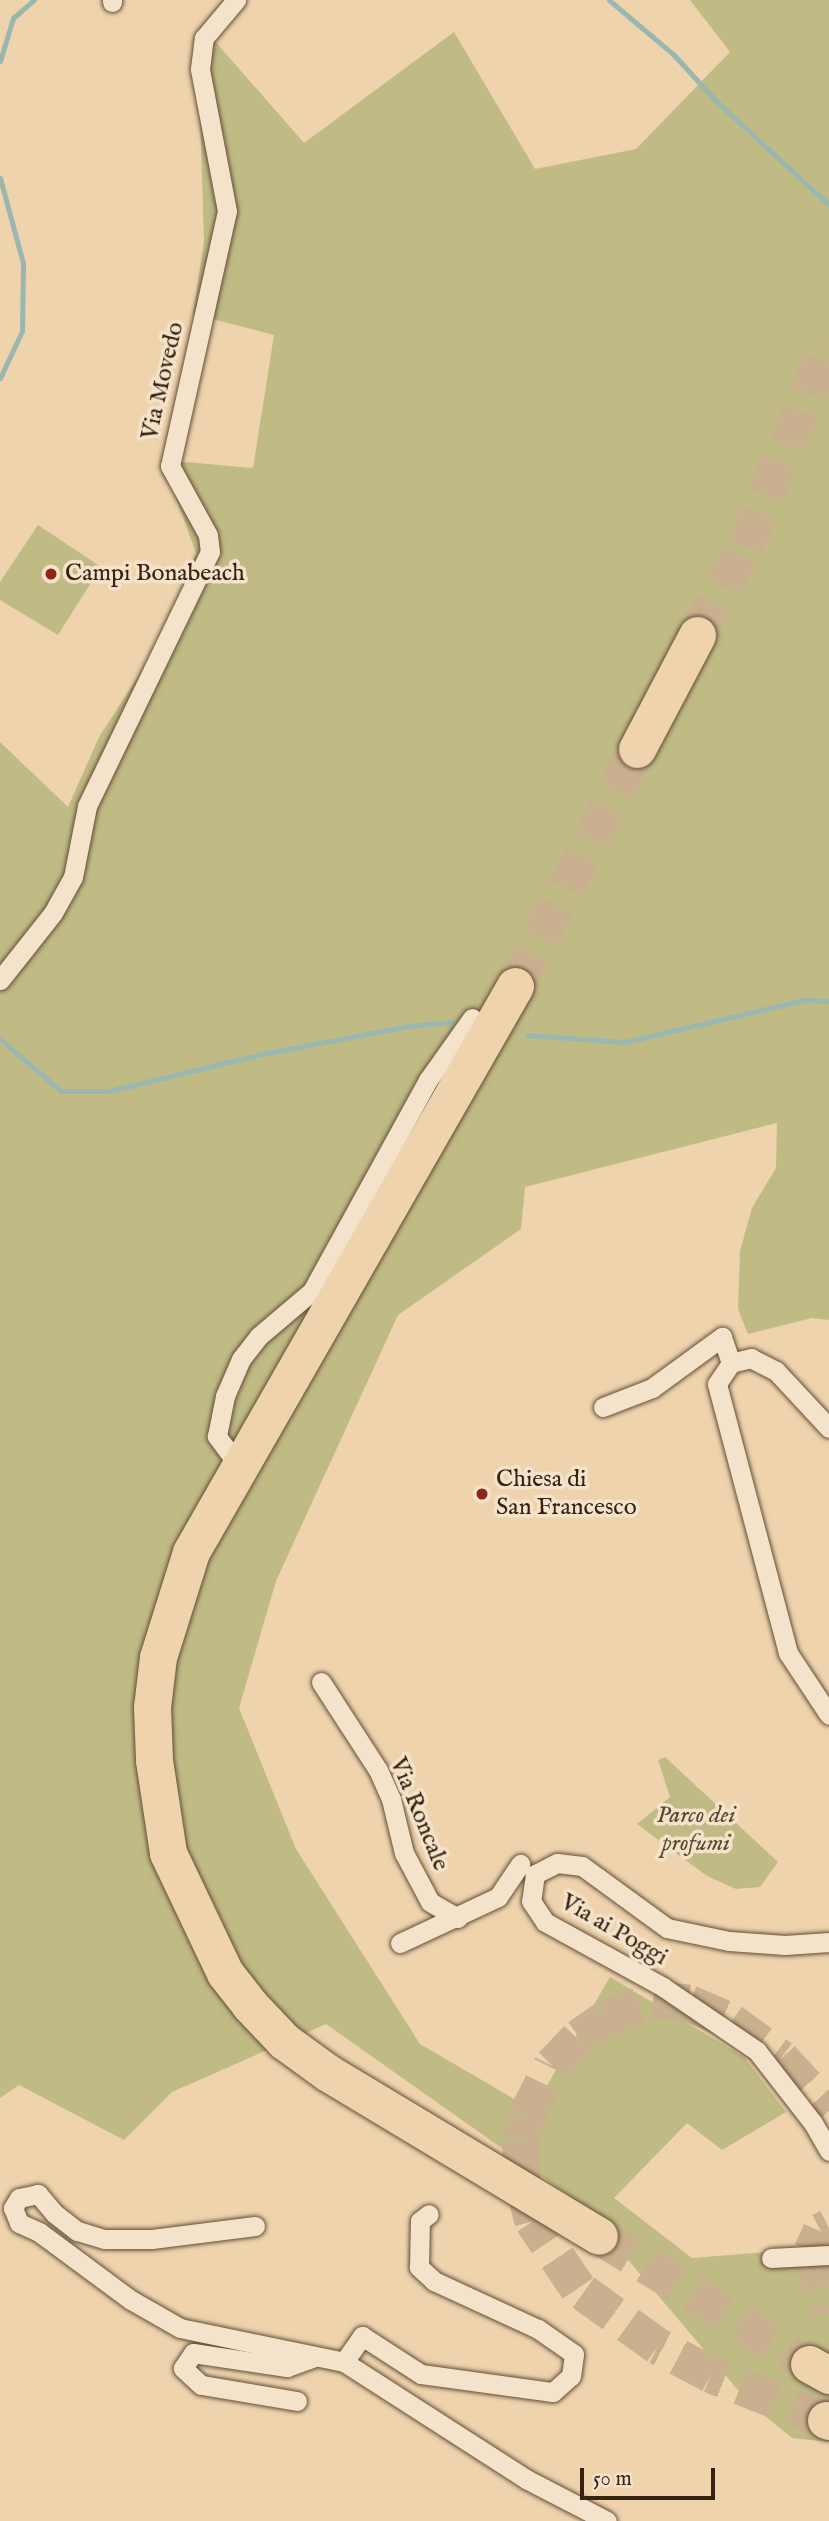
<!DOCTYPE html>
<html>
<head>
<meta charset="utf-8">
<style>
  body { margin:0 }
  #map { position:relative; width:829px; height:2521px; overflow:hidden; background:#eed3ad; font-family:"IM FELL English",serif }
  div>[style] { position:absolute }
  .green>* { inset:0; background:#c0ba85 }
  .stream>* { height:5px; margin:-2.5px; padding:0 2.5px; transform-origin:2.5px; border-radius:2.5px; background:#9ab7af }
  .highway-tunnel>* { height:37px; margin-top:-18.5px; transform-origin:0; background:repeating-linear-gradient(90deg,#c9b08e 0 37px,transparent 0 55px) }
  .roads { filter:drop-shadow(0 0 2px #634e37) drop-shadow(0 0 2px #634e37) }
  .street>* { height:19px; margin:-9.5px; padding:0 9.5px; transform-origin:9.5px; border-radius:9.5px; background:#f4e2ca }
  .highway>* { height:37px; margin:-18.5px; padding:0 18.5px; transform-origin:18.5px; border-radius:18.5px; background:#eed3ad }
  .dots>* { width:19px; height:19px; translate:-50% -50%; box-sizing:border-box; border:4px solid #f4e2ca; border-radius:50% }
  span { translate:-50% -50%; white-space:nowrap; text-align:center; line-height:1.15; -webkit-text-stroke:7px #f4e2ca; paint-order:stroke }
  .street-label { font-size:24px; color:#352210 }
  .poi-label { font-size:24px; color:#352210 }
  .left { translate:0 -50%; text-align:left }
  .park-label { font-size:24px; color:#58482d; font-style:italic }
  .scale { position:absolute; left:580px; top:2468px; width:135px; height:32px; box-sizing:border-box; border:4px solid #352210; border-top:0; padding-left:9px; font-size:21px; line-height:24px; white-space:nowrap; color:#352210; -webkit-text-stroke:5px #f4e2ca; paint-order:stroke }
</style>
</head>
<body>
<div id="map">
  <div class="green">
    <div style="clip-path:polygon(690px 0,829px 0,829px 1320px,812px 1318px,748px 1334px,738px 1309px,740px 1251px,752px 1208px,776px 1168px,777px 1123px,525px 1187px,521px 1229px,398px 1315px,276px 1581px,239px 1708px,296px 1849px,420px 2044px,533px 2110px,610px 1977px,744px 2057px,786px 2112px,722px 2150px,687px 2123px,614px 2198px,692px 2258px,829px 2247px,829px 2442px,792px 2438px,748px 2402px,581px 2204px,326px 2024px,172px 2092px,124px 2140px,19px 2085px,0 2098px,0 742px,68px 807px,99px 737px,146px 664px,180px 598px,196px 553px,162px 460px,253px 468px,274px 335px,193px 314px,204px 241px,200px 113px,213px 39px,304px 143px,454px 32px,535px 169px,636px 149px,730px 52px)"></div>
    <div style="clip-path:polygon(38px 525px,101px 567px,58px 635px,0 600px,0 582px)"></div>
    <div style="clip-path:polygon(665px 1757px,778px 1862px,760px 1887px,736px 1889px,707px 1876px,637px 1824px,670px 1797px,658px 1760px)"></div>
  </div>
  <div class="stream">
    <div style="left:609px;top:0;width:85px;rotate:40.2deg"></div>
    <div style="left:674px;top:55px;width:62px;rotate:47.6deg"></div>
    <div style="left:716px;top:101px;width:154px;rotate:42.6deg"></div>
    <div style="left:0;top:61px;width:45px;rotate:-73.2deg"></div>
    <div style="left:13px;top:18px;width:28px;rotate:-41deg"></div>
    <div style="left:0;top:178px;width:88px;rotate:74.9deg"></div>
    <div style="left:23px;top:263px;width:68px;rotate:90.8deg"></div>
    <div style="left:22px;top:331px;width:52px;rotate:115.1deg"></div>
    <div style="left:528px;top:1035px;width:97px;rotate:4.1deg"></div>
    <div style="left:625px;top:1042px;width:184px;rotate:-13.2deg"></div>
    <div style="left:804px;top:1000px;width:25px;rotate:2deg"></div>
    <div style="left:0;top:1039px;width:80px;rotate:40.4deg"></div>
    <div style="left:61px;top:1091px;width:48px"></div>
    <div style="left:109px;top:1091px;width:157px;rotate:-13.6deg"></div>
    <div style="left:262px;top:1054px;width:150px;rotate:-10.8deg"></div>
    <div style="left:409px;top:1026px;width:43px;rotate:-5.3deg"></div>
  </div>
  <div class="highway-tunnel">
    <div style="left:697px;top:635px;width:101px;rotate:-61.7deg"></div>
    <div style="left:745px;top:546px;width:222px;rotate:-67.7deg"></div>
    <div style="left:515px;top:986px;width:267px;rotate:-62.8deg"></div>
    <div style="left:829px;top:2227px;width:9px;rotate:153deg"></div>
    <div style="left:821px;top:2231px;width:22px;rotate:114deg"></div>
    <div style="left:812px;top:2251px;width:62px;rotate:74.2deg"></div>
    <div style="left:599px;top:2236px;width:246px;rotate:31.4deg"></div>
    <div style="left:826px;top:2420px;width:124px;rotate:-158.2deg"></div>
    <div style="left:711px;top:2374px;width:60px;rotate:-152.2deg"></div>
    <div style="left:658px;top:2346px;width:99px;rotate:-144.1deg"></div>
    <div style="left:578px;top:2288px;width:81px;rotate:-123.9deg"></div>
    <div style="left:533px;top:2221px;width:43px;rotate:-104.7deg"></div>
    <div style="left:522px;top:2179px;width:38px;rotate:-92deg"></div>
    <div style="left:521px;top:2141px;width:25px;rotate:-79deg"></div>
    <div style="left:526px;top:2116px;width:57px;rotate:-63deg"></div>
    <div style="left:552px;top:2065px;width:39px;rotate:-46deg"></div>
    <div style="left:579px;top:2037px;width:32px;rotate:-35deg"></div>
    <div style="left:605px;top:2019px;width:52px;rotate:-22.6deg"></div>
    <div style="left:653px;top:1999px;width:36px;rotate:6deg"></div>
    <div style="left:689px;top:2003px;width:46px;rotate:23.2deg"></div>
    <div style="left:731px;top:2021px;width:62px;rotate:36.5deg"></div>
    <div style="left:781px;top:2058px;width:71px;rotate:47.3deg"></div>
  </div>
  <div class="roads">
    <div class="street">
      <div style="left:112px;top:0;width:2px;rotate:90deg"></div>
      <div style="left:0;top:980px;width:85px;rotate:-51.7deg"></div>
      <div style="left:53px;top:913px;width:41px;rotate:-60.9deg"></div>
      <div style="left:73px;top:877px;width:72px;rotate:-78.8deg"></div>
      <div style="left:87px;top:806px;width:282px;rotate:-64.2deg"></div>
      <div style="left:210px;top:552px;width:17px;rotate:-97deg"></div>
      <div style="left:208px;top:535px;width:79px;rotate:-118.8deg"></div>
      <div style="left:170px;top:466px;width:261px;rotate:-77.4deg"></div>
      <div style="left:227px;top:211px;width:145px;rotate:-100.8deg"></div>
      <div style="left:200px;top:69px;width:31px;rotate:-83deg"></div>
      <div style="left:204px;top:38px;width:50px;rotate:-49.9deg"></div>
      <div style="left:603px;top:1407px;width:53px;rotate:-21.2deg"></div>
      <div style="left:652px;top:1388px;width:87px;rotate:-36.1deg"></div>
      <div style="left:722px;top:1337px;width:28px;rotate:71deg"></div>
      <div style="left:829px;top:1428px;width:78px;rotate:-132.9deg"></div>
      <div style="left:776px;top:1371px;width:28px;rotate:-153deg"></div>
      <div style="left:751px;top:1358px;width:21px;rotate:166deg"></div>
      <div style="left:731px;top:1363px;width:25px;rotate:124deg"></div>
      <div style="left:717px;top:1384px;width:278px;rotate:75.2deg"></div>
      <div style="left:788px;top:1653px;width:74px;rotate:56.5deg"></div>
      <div style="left:240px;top:1467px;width:39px;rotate:-127deg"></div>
      <div style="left:217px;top:1436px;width:41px;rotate:-78.7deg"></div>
      <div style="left:225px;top:1396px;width:40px;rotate:-66.6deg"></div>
      <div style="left:241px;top:1359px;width:29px;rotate:-52deg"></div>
      <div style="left:259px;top:1336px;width:70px;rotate:-40.3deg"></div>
      <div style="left:312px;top:1291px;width:241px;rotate:-61.2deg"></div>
      <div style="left:428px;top:1080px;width:76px;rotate:-54.6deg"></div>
      <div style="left:321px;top:1682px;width:105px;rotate:57.1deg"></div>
      <div style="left:378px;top:1770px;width:32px;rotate:66deg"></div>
      <div style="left:391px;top:1799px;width:56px;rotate:76.5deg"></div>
      <div style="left:404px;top:1853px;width:55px;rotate:62deg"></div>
      <div style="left:430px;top:1902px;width:32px;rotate:30deg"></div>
      <div style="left:829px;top:1942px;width:44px;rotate:176.1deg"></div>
      <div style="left:785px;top:1945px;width:56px;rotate:-175.9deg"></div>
      <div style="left:729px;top:1941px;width:63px;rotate:-168.2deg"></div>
      <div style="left:667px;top:1928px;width:105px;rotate:-143.9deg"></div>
      <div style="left:582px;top:1866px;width:25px;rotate:-173deg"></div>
      <div style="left:557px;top:1863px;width:25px;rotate:153deg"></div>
      <div style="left:535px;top:1874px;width:27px;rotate:98deg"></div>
      <div style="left:531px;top:1901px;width:25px;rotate:56deg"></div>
      <div style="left:545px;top:1922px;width:135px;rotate:28.8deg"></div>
      <div style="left:663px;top:1987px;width:114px;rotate:34.2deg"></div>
      <div style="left:757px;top:2051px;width:91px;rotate:52.1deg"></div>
      <div style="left:813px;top:2123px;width:32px;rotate:60deg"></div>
      <div style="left:400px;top:1943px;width:108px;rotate:-25.1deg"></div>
      <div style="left:498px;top:1897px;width:40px;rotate:-56deg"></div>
      <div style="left:255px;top:2226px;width:104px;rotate:172.8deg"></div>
      <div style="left:152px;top:2239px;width:48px;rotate:180deg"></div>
      <div style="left:104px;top:2239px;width:28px;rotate:-163deg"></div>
      <div style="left:77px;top:2231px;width:29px;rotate:-142deg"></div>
      <div style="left:54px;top:2213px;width:25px;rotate:-130deg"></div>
      <div style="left:38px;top:2194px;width:19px;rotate:168deg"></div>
      <div style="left:19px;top:2198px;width:12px;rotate:121deg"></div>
      <div style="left:13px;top:2208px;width:16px;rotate:68deg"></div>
      <div style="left:19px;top:2223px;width:22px;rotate:24deg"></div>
      <div style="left:39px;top:2232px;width:114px;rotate:36.5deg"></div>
      <div style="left:131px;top:2300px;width:56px;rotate:29.7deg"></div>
      <div style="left:180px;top:2328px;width:167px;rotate:11.7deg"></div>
      <div style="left:344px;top:2362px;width:216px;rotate:32.7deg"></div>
      <div style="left:526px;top:2479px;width:91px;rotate:27.4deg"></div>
      <div style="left:771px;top:2258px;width:58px;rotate:-3deg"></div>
      <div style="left:344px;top:2362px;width:32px;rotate:-55deg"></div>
      <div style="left:362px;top:2336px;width:70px;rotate:32.8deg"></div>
      <div style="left:421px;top:2374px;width:133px;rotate:7.8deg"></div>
      <div style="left:553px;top:2392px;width:24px;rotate:-42deg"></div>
      <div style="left:571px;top:2376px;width:22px;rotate:-82deg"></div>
      <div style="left:574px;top:2354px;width:44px;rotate:-145.2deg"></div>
      <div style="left:538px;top:2329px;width:115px;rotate:-155.2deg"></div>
      <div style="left:434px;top:2281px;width:21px;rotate:-137deg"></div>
      <div style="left:419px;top:2267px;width:46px;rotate:-88.8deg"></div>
      <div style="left:420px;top:2221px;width:11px;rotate:-38deg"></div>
      <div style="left:297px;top:2401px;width:97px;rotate:-170.5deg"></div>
      <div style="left:201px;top:2385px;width:25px;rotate:-137deg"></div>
      <div style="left:183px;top:2368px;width:18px;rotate:-56deg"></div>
      <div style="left:193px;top:2353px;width:95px;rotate:8.5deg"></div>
      <div style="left:287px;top:2367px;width:30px;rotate:-20deg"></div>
    </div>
    <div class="highway">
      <div style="left:637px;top:749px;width:129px;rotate:-62.2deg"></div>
      <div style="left:515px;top:986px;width:652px;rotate:119.79deg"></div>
      <div style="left:191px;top:1552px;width:110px;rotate:107.4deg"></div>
      <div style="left:158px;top:1657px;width:50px;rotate:96.8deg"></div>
      <div style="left:152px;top:1707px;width:53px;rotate:87.8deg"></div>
      <div style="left:154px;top:1760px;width:94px;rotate:81.4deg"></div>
      <div style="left:168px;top:1853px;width:133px;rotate:64.6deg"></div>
      <div style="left:225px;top:1973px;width:39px;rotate:52deg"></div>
      <div style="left:249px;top:2004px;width:51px;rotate:46.6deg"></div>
      <div style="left:284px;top:2041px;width:54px;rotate:36deg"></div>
      <div style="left:328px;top:2073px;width:316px;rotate:31deg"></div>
      <div style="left:809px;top:2364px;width:23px;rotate:29deg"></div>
      <div style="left:826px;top:2420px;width:3px;rotate:18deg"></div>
    </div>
  </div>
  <div class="dots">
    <div style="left:51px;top:574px;background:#8f2418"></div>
    <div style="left:482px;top:1494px;background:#8f2418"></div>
  </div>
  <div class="street-label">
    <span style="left:163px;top:381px;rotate:-77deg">Via Movedo</span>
    <span style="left:419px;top:1814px;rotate:68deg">Via Roncale</span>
    <span style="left:614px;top:1930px;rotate:30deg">Via ai Poggi</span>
  </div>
  <div class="poi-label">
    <span class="left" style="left:65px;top:574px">Campi Bonabeach</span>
    <span class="left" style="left:496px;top:1494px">Chiesa di<br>San Francesco</span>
  </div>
  <div class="park-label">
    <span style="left:696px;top:1830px">Parco dei<br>profumi</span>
  </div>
  <div class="scale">50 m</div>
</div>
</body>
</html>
